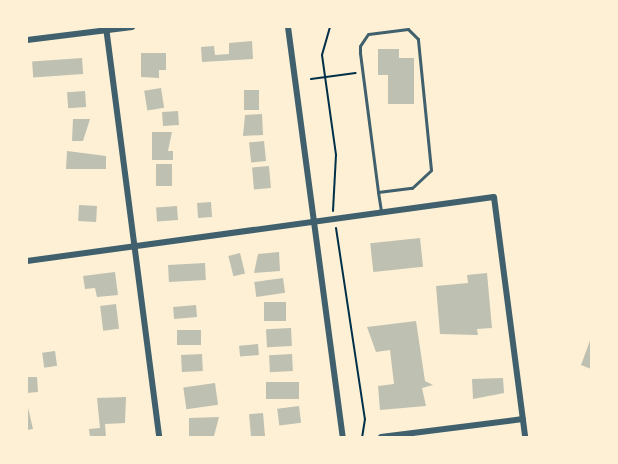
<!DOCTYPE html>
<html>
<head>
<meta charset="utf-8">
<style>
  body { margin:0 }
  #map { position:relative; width:618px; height:464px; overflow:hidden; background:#fdf0d5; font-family:Overpass,sans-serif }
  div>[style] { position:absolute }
  .building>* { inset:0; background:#bec0b2; transform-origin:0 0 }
  .path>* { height:2px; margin:-1px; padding:0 1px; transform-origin:1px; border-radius:1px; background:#003049 }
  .service>* { height:3px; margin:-1.5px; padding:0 1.5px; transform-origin:1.5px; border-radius:1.5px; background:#3f606c }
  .minor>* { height:6px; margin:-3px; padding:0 3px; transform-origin:3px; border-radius:3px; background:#3f606c }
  span { translate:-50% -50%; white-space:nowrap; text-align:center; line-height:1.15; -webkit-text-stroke:4.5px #fdf0d5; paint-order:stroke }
  .frame { position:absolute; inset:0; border:28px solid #fdf0d5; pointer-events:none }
</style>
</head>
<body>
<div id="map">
  <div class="building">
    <div style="clip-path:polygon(252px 41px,253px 59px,202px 62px,201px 47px,214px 46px,215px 55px,229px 54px,229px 43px)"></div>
    <div style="clip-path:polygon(378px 49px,399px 49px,399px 58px,414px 58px,414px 104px,388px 104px,388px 75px,378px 75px)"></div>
    <div style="clip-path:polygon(141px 53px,166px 53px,166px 70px,159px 70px,159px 78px,141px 77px)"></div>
    <div style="left:82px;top:58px;width:16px;height:50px;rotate:86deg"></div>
    <div style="left:161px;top:88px;width:20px;height:17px;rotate:81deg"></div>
    <div style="left:244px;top:90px;width:15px;height:20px"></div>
    <div style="left:85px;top:91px;width:16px;height:18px;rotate:86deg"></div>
    <div style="left:178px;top:111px;width:14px;height:16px;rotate:86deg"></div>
    <div style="clip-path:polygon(262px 114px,263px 135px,243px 136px,245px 115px)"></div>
    <div style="clip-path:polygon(73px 119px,90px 119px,83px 141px,72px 141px)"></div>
    <div style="clip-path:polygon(152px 132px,172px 132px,168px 151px,173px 151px,173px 160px,152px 160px)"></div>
    <div style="left:264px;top:141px;width:20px;height:15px;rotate:84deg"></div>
    <div style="clip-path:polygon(67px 151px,106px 156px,106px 169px,66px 169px)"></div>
    <div style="left:172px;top:164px;width:22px;height:16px;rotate:90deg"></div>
    <div style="left:269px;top:166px;width:22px;height:17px;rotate:85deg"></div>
    <div style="left:211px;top:202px;width:15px;height:14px;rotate:86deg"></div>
    <div style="left:79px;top:205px;width:18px;height:16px;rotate:3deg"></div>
    <div style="left:177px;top:206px;width:14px;height:21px;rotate:86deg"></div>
    <div style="left:420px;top:238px;width:29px;height:50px;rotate:84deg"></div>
    <div style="clip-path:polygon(279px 252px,280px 271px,254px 273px,258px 254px)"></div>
    <div style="left:240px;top:253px;width:21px;height:12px;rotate:76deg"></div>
    <div style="left:205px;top:263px;width:17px;height:37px;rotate:87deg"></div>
    <div style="clip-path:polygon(115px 272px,118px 295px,97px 297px,95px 288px,85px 289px,83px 276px)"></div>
    <div style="clip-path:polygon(487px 273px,492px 328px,477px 329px,478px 335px,440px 334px,436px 286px,468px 283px,467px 275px)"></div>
    <div style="left:283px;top:278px;width:15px;height:29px;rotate:82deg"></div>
    <div style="left:264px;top:302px;width:22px;height:19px"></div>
    <div style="left:116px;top:304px;width:25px;height:16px;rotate:83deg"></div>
    <div style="left:196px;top:305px;width:12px;height:23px;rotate:85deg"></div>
    <div style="clip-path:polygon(416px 321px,425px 381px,433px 385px,422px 388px,426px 406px,380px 410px,378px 386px,394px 384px,390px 350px,376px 352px,367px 327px)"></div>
    <div style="left:291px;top:328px;width:18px;height:25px;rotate:87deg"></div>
    <div style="left:177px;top:330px;width:24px;height:15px"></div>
    <div style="clip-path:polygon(591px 338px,591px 369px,581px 365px)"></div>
    <div style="left:258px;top:344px;width:11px;height:19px;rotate:85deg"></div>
    <div style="left:55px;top:351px;width:15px;height:13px;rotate:82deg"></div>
    <div style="left:202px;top:354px;width:17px;height:21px;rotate:87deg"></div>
    <div style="left:292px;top:354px;width:17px;height:23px;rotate:87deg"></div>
    <div style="clip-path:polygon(27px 377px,37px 377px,38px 392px,27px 393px)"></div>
    <div style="clip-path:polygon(503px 378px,504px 393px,473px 399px,472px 379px)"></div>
    <div style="left:299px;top:382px;width:17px;height:33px;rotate:90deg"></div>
    <div style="left:215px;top:383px;width:22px;height:32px;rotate:82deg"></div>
    <div style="clip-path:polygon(126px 397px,125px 423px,105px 424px,106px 437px,90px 437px,89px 429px,100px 428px,97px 398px)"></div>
    <div style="clip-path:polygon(27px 403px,33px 429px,27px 430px)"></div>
    <div style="left:299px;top:406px;width:17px;height:22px;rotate:83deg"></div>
    <div style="left:263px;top:413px;width:23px;height:14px;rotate:85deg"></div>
    <div style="clip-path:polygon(219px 417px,214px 436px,189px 436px,189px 418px)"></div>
  </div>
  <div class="path">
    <div style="left:330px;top:27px;width:29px;rotate:106deg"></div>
    <div style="left:322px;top:55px;width:101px;rotate:82deg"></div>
    <div style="left:336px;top:155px;width:56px;rotate:93.1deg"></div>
    <div style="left:311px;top:79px;width:45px;rotate:-7.6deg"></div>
    <div style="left:336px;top:228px;width:193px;rotate:81.4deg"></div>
    <div style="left:365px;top:419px;width:18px;rotate:99deg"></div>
  </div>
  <div class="service">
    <div style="left:378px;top:192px;width:34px;rotate:-7deg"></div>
    <div style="left:412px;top:188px;width:26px;rotate:-43deg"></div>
    <div style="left:431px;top:170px;width:132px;rotate:-95.7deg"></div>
    <div style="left:418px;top:39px;width:14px;rotate:-135deg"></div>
    <div style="left:408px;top:29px;width:40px;rotate:172.9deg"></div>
    <div style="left:368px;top:34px;width:14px;rotate:124deg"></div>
    <div style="left:360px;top:46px;width:7px;rotate:90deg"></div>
    <div style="left:360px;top:53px;width:140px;rotate:82.6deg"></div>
    <div style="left:378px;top:192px;width:20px;rotate:81deg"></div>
  </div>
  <div class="minor">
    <div style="left:106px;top:27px;width:413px;rotate:82.6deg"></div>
    <div style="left:288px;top:27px;width:414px;rotate:82.4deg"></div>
    <div style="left:27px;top:40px;width:106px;rotate:-7.1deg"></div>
    <div style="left:27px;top:261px;width:471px;rotate:-7.8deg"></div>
    <div style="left:494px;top:197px;width:242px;rotate:82.6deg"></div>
    <div style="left:381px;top:437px;width:143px;rotate:-7.2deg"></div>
  </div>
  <div class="frame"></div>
</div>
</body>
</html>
